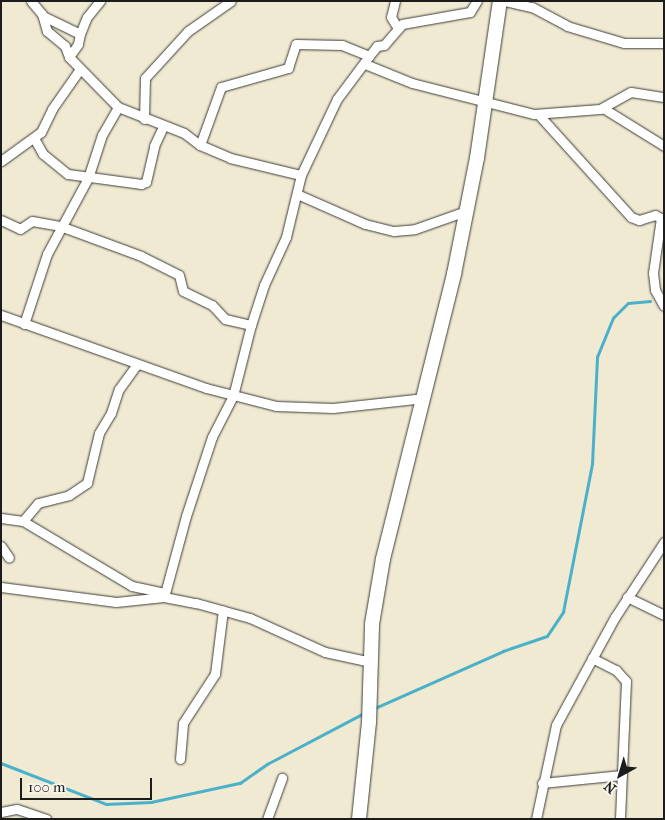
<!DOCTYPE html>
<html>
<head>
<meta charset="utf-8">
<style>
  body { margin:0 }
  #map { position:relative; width:665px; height:820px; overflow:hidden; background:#f0ead2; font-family:"IM FELL French Canon",serif }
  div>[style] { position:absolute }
  .stream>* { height:2.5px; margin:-1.25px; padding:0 1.25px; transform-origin:1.25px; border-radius:1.25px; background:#4bb1ca }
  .roads { filter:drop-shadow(0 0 1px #3c3b37) drop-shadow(0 0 1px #3c3b37) }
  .street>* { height:9px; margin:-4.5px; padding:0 4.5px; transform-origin:4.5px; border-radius:4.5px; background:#fff }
  .secondary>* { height:14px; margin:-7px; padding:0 7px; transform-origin:7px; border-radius:7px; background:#fff }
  span { translate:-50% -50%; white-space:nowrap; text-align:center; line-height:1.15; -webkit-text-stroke:4.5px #f7f3e8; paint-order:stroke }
  .frame { position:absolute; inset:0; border:2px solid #1c1c1c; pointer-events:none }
  .north { position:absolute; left:595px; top:750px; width:50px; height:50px; -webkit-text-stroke:4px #f7f3e8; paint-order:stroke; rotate:219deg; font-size:14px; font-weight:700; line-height:20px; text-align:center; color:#1c1c1c }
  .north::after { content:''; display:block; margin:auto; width:18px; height:22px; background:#1c1c1c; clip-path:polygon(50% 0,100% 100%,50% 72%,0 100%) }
  .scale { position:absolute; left:20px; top:778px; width:132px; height:22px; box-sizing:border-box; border:2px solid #1c1c1c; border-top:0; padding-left:6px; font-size:15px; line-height:18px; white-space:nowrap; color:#1c1c1c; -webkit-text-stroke:4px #f7f3e8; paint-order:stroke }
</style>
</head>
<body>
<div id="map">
  <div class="stream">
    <div style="left:373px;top:709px;width:142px;rotate:-24deg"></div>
    <div style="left:503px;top:651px;width:46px;rotate:-18.8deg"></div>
    <div style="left:547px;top:636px;width:29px;rotate:-56deg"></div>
    <div style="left:563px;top:612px;width:151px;rotate:-78.9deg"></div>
    <div style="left:592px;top:464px;width:107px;rotate:-87.3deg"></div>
    <div style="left:597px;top:357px;width:42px;rotate:-67.7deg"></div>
    <div style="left:613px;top:318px;width:21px;rotate:-45deg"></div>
    <div style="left:628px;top:303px;width:22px;rotate:-5deg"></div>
    <div style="left:1px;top:763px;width:113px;rotate:21.3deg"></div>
    <div style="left:106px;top:804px;width:45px;rotate:-2.5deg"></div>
    <div style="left:151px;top:802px;width:91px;rotate:-12.1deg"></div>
    <div style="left:240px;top:783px;width:33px;rotate:-35deg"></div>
    <div style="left:267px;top:764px;width:110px;rotate:-27.7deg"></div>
  </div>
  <div class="roads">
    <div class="street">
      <div style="left:31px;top:1px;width:17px;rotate:50deg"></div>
      <div style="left:42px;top:14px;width:18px;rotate:74deg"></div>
      <div style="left:47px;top:31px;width:23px;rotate:40deg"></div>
      <div style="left:65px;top:46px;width:12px;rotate:70deg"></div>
      <div style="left:69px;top:57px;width:70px;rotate:45.6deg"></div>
      <div style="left:118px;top:107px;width:71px;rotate:21.5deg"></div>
      <div style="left:184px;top:133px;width:20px;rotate:37deg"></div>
      <div style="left:200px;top:145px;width:33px;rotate:23deg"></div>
      <div style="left:230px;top:158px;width:73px;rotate:13.5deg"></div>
      <div style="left:395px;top:1px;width:16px;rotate:104deg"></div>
      <div style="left:391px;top:17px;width:13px;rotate:58deg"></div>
      <div style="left:505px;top:1px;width:28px;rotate:13deg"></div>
      <div style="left:532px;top:7px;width:40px;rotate:28deg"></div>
      <div style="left:567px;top:26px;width:59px;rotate:16.6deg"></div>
      <div style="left:624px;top:43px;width:40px"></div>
      <div style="left:43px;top:16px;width:41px;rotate:25.9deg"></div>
      <div style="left:80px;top:34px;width:18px;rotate:-68deg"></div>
      <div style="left:87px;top:17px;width:21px;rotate:-51deg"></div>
      <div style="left:69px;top:57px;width:16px;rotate:-55deg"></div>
      <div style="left:78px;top:44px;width:10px;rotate:-79deg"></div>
      <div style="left:365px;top:64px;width:51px;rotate:22deg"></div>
      <div style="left:412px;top:83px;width:126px;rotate:14.3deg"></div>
      <div style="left:534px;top:114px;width:66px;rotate:-4.3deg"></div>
      <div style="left:600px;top:109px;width:35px;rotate:-29deg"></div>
      <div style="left:631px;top:92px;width:33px;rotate:9deg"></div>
      <div style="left:603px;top:108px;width:72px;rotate:31.9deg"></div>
      <div style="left:538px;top:114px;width:139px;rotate:47.9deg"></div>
      <div style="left:631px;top:217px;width:9px;rotate:21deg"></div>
      <div style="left:639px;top:220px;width:17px;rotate:-17deg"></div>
      <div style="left:655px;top:215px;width:7px;rotate:27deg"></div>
      <div style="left:661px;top:218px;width:56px;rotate:98.3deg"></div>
      <div style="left:653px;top:273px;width:17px;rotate:83deg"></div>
      <div style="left:655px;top:290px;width:18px;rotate:61deg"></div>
      <div style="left:144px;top:119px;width:41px;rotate:-88.6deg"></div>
      <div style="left:145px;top:78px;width:64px;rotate:-47.5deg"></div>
      <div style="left:188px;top:31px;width:52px;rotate:-34.9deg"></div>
      <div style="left:34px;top:138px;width:18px;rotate:61deg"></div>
      <div style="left:43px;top:154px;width:32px;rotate:39deg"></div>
      <div style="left:68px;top:174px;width:74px;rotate:7.8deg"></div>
      <div style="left:141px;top:184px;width:5px;rotate:-22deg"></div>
      <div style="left:146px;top:182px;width:37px;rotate:-77deg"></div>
      <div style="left:154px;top:146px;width:21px;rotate:-65deg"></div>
      <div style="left:200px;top:145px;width:62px;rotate:-70.1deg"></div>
      <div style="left:221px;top:87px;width:70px;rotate:-15.8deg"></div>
      <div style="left:288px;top:68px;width:25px;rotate:-72deg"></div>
      <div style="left:296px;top:44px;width:46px;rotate:1.2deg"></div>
      <div style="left:342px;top:45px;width:29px;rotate:22deg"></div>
      <div style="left:1px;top:161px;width:49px;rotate:-35.9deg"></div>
      <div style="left:41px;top:132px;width:25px;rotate:-64deg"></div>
      <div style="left:52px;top:109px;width:49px;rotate:-55deg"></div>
      <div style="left:297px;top:194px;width:74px;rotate:23.8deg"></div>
      <div style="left:365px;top:224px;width:30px;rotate:14deg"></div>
      <div style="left:394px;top:231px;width:21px;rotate:-5deg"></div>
      <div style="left:415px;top:229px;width:54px;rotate:-19.4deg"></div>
      <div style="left:1px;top:220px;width:21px;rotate:25deg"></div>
      <div style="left:20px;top:229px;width:14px;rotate:-34deg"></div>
      <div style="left:32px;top:221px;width:28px;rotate:10deg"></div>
      <div style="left:60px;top:226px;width:86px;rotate:20.3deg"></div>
      <div style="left:141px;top:256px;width:42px;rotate:26.6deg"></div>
      <div style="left:179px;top:275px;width:16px;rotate:76deg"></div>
      <div style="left:183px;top:291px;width:32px;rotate:26deg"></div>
      <div style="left:212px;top:305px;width:19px;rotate:47deg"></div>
      <div style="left:225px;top:319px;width:27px;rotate:13deg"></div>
      <div style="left:1px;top:315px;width:218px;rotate:19.6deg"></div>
      <div style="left:206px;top:388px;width:72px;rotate:14.4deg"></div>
      <div style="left:276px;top:406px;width:57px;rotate:2deg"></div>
      <div style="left:333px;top:408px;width:92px;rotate:-6.3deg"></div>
      <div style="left:24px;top:324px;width:74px;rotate:-71.8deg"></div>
      <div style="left:47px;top:254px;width:86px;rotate:-61.7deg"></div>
      <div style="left:88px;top:178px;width:45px;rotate:-72deg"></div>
      <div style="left:102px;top:135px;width:32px;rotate:-60deg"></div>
      <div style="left:1px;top:518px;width:22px;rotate:8deg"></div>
      <div style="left:23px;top:521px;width:127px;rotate:30.8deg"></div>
      <div style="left:132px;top:586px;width:33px;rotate:12deg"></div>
      <div style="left:23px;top:521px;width:23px;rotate:-50deg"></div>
      <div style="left:38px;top:503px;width:32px;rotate:-14deg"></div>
      <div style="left:69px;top:495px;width:22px;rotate:-34deg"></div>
      <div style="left:87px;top:483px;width:51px;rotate:-76.5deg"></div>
      <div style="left:99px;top:433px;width:23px;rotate:-59deg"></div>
      <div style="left:111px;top:413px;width:25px;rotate:-72deg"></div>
      <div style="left:119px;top:389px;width:31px;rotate:-54deg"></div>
      <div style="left:1px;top:546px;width:14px;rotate:56deg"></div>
      <div style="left:1px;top:587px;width:116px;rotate:7.4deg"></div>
      <div style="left:116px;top:602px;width:48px;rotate:-5.9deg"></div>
      <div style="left:164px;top:597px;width:33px;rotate:11deg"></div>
      <div style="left:196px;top:603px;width:56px;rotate:15.5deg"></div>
      <div style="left:250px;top:618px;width:82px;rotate:24.4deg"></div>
      <div style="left:325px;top:652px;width:47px;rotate:12.3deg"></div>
      <div style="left:164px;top:597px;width:84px;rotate:-74.8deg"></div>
      <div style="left:186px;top:516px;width:83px;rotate:-71.8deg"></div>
      <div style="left:212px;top:437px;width:46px;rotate:-62.9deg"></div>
      <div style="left:233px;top:396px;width:73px;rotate:-75.8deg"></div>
      <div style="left:251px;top:325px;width:42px;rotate:-72deg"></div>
      <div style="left:264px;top:285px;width:53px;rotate:-65.4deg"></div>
      <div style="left:286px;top:237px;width:64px;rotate:-76.4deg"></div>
      <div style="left:301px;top:175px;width:84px;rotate:-64.7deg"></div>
      <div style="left:337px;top:99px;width:54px;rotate:-53.3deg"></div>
      <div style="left:369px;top:56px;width:13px;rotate:-51deg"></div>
      <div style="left:377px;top:46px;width:7px;rotate:-8deg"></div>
      <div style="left:384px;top:45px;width:28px;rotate:-49deg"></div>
      <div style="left:402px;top:24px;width:69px;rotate:-10deg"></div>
      <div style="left:470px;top:12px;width:13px;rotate:-58deg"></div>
      <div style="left:627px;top:597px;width:41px;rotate:25.9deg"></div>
      <div style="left:592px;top:658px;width:27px;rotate:27deg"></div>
      <div style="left:616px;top:670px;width:15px;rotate:48deg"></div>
      <div style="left:626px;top:681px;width:138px;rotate:92.5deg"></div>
      <div style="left:180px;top:759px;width:36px;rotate:-85deg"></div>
      <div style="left:183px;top:723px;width:59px;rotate:-56.9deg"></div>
      <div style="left:215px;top:674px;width:64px;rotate:-82.9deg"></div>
      <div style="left:542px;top:783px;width:80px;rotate:-5.7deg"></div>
      <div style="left:1px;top:812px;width:16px;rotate:-11deg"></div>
      <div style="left:17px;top:809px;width:31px;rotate:19deg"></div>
      <div style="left:267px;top:819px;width:44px;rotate:-69.9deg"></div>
      <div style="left:536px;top:819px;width:96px;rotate:-78deg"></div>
      <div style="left:556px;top:725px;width:123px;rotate:-61.4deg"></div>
      <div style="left:615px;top:617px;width:90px;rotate:-56.8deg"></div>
    </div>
    <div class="secondary">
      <div style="left:359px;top:819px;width:98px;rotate:-84.1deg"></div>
      <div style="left:369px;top:722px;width:98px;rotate:-88.2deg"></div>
      <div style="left:372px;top:624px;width:66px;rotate:-80.4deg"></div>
      <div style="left:383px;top:559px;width:294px;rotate:-76deg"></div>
      <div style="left:454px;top:274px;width:118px;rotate:-78.8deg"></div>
      <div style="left:477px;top:158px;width:159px;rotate:-81.7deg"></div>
    </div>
  </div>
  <div class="frame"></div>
  <div class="north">N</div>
  <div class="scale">100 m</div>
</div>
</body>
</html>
